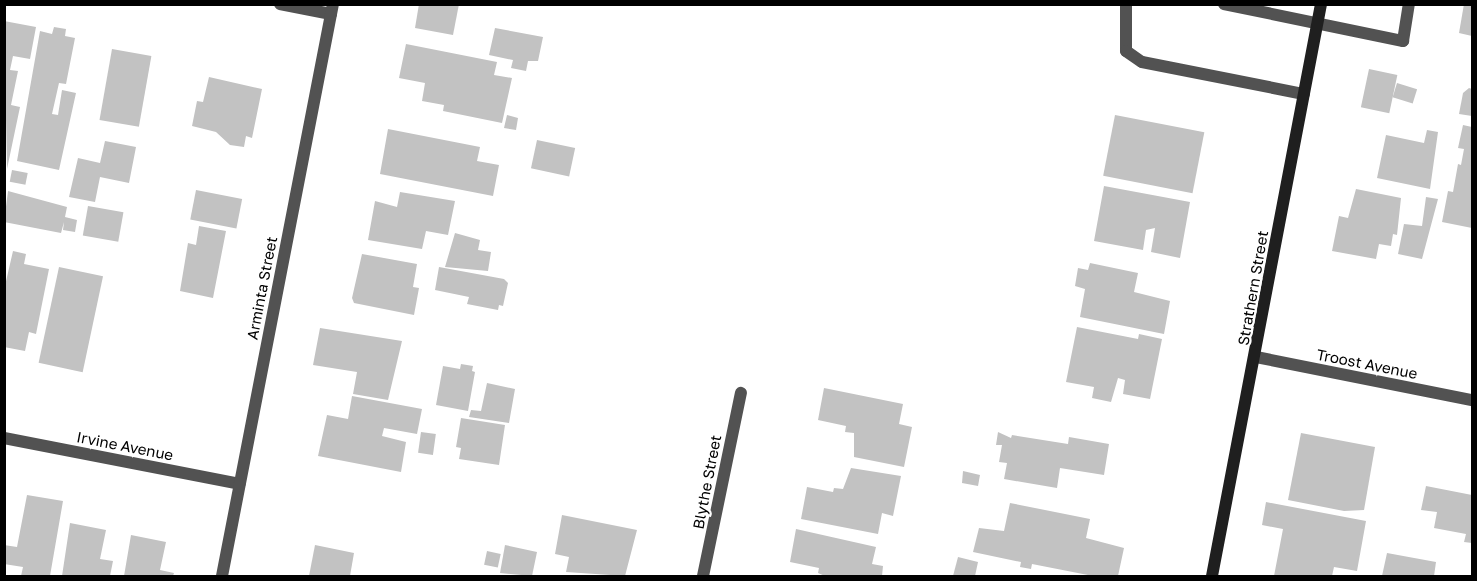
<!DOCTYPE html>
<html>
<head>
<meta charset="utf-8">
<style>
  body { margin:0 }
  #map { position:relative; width:1477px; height:581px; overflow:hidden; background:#fff; font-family:"Golos Text",sans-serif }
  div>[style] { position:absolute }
  .building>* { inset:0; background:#c2c2c2; transform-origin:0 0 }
  .service>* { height:12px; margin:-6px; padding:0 6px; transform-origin:6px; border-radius:6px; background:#525252 }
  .minor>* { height:12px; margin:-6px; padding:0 6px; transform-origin:6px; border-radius:6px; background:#525252 }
  .secondary>* { height:12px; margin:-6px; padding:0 6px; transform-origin:6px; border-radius:6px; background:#1f1f1f }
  span { translate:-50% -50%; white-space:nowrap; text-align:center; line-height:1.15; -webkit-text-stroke:4.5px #fff; paint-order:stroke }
  .street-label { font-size:15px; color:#000 }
  .frame { position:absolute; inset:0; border:6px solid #000; pointer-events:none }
</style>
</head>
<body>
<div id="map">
  <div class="building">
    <div style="clip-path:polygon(419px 4px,459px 4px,453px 35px,415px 28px)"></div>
    <div style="clip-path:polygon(1464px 4px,1472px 4px,1472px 36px,1459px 33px)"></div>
    <div style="clip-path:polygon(4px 21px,36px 27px,30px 59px,13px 56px,10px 70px,18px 71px,11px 105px,20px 107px,7px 169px)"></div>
    <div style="clip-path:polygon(54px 27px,66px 29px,65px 36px,75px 38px,66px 84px,59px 83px,52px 114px,58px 115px,62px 90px,76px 93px,59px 170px,17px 161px,40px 31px,52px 34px)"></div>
    <div style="clip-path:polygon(495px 28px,543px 37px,538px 61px,528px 61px,526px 71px,511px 68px,513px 60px,489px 55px)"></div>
    <div style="clip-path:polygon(406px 44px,497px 62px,494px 75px,512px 78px,502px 123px,443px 111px,444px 105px,422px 101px,425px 83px,399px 78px)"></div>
    <div style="left:112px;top:49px;width:40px;height:72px;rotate:10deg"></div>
    <div style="left:1369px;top:69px;width:29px;height:39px;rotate:12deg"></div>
    <div style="clip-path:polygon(209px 77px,262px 89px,252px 138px,246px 136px,244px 147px,230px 145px,216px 132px,192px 126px,197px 101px,203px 102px)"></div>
    <div style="left:1397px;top:83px;width:21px;height:15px;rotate:17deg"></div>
    <div style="clip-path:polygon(1469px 88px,1472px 89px,1472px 116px,1459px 114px,1463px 93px)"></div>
    <div style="clip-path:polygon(507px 115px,518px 118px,516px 130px,504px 128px)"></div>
    <div style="left:1115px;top:115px;width:91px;height:62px;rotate:11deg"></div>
    <div style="clip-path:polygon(1463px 125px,1472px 127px,1472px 228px,1442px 222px,1448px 191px,1453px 192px,1458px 164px,1461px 165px,1464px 149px,1458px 148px)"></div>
    <div style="clip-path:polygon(388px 129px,480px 147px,477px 161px,499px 165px,493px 196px,380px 174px)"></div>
    <div style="clip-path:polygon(1427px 130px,1438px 132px,1430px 189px,1377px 178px,1386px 135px,1424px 143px)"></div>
    <div style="left:537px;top:140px;width:39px;height:29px;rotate:12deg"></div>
    <div style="clip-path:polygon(105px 141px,136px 147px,129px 183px,100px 177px,95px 202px,69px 197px,78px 158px,100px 163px)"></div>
    <div style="left:12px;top:170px;width:16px;height:12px;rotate:11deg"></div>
    <div style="clip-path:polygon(1104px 186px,1190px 202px,1180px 258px,1151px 252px,1155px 228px,1146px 230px,1143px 250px,1094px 241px)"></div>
    <div style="clip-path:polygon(1356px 189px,1401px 198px,1397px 235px,1393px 234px,1391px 246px,1379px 244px,1376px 259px,1332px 251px,1339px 216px,1348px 218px)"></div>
    <div style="left:196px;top:190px;width:47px;height:30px;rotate:11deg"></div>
    <div style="clip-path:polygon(8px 191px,67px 207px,65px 217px,77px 220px,75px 232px,63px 230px,64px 222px,61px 233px,4px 222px)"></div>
    <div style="clip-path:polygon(400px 192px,455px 201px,448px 235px,426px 231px,422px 249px,368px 240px,375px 201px,397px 207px)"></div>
    <div style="clip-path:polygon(1426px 197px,1438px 199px,1422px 259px,1398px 254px,1404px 224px,1422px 226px)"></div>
    <div style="left:88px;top:206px;width:36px;height:30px;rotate:10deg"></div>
    <div style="clip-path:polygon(199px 226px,226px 231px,213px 298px,180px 291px,188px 243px,196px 245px)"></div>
    <div style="clip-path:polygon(455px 233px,480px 240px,478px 250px,491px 252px,488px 271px,445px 267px)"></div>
    <div style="clip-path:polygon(13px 251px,26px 254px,24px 264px,49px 269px,36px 334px,29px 332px,25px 351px,4px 347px,4px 290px)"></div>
    <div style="clip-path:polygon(362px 254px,417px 264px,413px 287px,419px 288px,414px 315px,354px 303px,352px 298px)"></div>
    <div style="clip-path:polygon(1090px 263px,1138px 273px,1134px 292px,1170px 301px,1164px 334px,1080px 317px,1085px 289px,1075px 286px,1078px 268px,1088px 270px)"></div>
    <div style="left:59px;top:267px;width:45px;height:98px;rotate:12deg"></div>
    <div style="clip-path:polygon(439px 267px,504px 279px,508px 283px,503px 306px,499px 305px,498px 310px,467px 304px,469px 297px,435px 290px)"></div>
    <div style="clip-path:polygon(1077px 327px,1138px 339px,1139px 334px,1162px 339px,1150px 399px,1123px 394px,1125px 380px,1118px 378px,1111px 402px,1092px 398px,1094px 387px,1066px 382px)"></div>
    <div style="clip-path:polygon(320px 328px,402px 341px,388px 400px,353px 394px,357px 372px,313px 365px)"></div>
    <div style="clip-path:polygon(461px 364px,473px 366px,472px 371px,475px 372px,468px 411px,436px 405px,443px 366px,460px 369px)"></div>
    <div style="clip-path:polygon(487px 383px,515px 389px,509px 423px,469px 417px,471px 410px,481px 411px)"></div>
    <div style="clip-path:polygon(824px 388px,903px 404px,899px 424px,912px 427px,904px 467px,854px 457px,854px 433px,845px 432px,846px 426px,818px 420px)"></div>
    <div style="clip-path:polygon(352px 396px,422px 409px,417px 434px,384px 428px,382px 436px,406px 442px,401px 472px,318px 456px,327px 415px,348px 419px)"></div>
    <div style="clip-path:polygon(461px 418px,505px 425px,499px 465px,459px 459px,461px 448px,456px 447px)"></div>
    <div style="left:421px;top:432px;width:15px;height:21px;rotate:8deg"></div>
    <div style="clip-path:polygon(998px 432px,1011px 438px,1012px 435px,1068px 444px,1069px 437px,1109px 444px,1104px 475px,1060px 468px,1057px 488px,1004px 479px,1007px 463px,999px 462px,1002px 445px,996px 445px)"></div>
    <div style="clip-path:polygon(1301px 433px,1375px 447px,1364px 510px,1344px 511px,1288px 500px)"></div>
    <div style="clip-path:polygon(851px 468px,901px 476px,893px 516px,882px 513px,878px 534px,801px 519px,807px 487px,833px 492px,834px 488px,843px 489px)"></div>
    <div style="clip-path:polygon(963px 471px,980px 475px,978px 486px,962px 483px)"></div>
    <div style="clip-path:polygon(1426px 486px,1472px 495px,1472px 543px,1464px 542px,1466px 534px,1434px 528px,1437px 512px,1421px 510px)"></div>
    <div style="clip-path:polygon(27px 495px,63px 501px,50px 576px,21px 576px,23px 567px,4px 564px,4px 545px,17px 547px)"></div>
    <div style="clip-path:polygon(1266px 502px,1366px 521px,1357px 571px,1334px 567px,1332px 576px,1274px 576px,1283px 529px,1262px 525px)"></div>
    <div style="clip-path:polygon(1010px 503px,1090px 519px,1086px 538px,1124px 548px,1118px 576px,1093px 576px,1032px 564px,1031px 569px,1020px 567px,1021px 562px,973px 552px,979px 528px,1004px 531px)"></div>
    <div style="clip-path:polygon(562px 515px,637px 530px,625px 576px,566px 572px,569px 557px,555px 554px)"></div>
    <div style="clip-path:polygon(70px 523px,106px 530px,100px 559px,113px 561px,110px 576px,62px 576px)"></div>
    <div style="clip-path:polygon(796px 529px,876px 547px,872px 564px,883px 566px,882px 576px,825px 576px,818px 573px,819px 568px,790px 562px)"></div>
    <div style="clip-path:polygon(131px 535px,166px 542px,160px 570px,174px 573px,173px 576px,124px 576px)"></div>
    <div style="clip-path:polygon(315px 545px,354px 553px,350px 576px,309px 576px)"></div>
    <div style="clip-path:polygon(505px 545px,537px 552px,532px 576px,500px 573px)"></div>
    <div style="left:487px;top:551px;width:14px;height:14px;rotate:12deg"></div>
    <div style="clip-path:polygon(1387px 553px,1436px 562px,1434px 576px,1382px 576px)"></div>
    <div style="clip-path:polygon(958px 557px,978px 562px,975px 576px,953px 576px)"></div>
  </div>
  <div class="service">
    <div style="left:1126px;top:4px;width:47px;rotate:90deg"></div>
    <div style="left:1126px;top:51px;width:19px;rotate:35deg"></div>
    <div style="left:1142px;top:62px;width:165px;rotate:11.2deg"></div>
    <div style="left:1224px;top:4px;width:183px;rotate:11.7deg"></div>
    <div style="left:1403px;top:41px;width:37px;rotate:-81deg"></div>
  </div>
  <div class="minor">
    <div style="left:280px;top:4px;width:52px;rotate:11.1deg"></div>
    <div style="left:1256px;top:357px;width:220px;rotate:11.3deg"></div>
    <div style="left:4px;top:438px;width:240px;rotate:11deg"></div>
    <div style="left:222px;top:576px;width:583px;rotate:-79.02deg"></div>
    <div style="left:703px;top:576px;width:187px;rotate:-78.3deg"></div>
  </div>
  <div class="secondary">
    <div style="left:1212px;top:576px;width:582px;rotate:-79.21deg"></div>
  </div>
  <div class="street-label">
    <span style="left:262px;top:288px;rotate:-79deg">Arminta Street</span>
    <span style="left:1253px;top:288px;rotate:-80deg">Strathern Street</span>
    <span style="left:1367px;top:364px;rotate:11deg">Troost Avenue</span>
    <span style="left:125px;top:446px;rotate:11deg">Irvine Avenue</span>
    <span style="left:707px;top:482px;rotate:-79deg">Blythe Street</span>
  </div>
  <div class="frame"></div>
</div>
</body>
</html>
